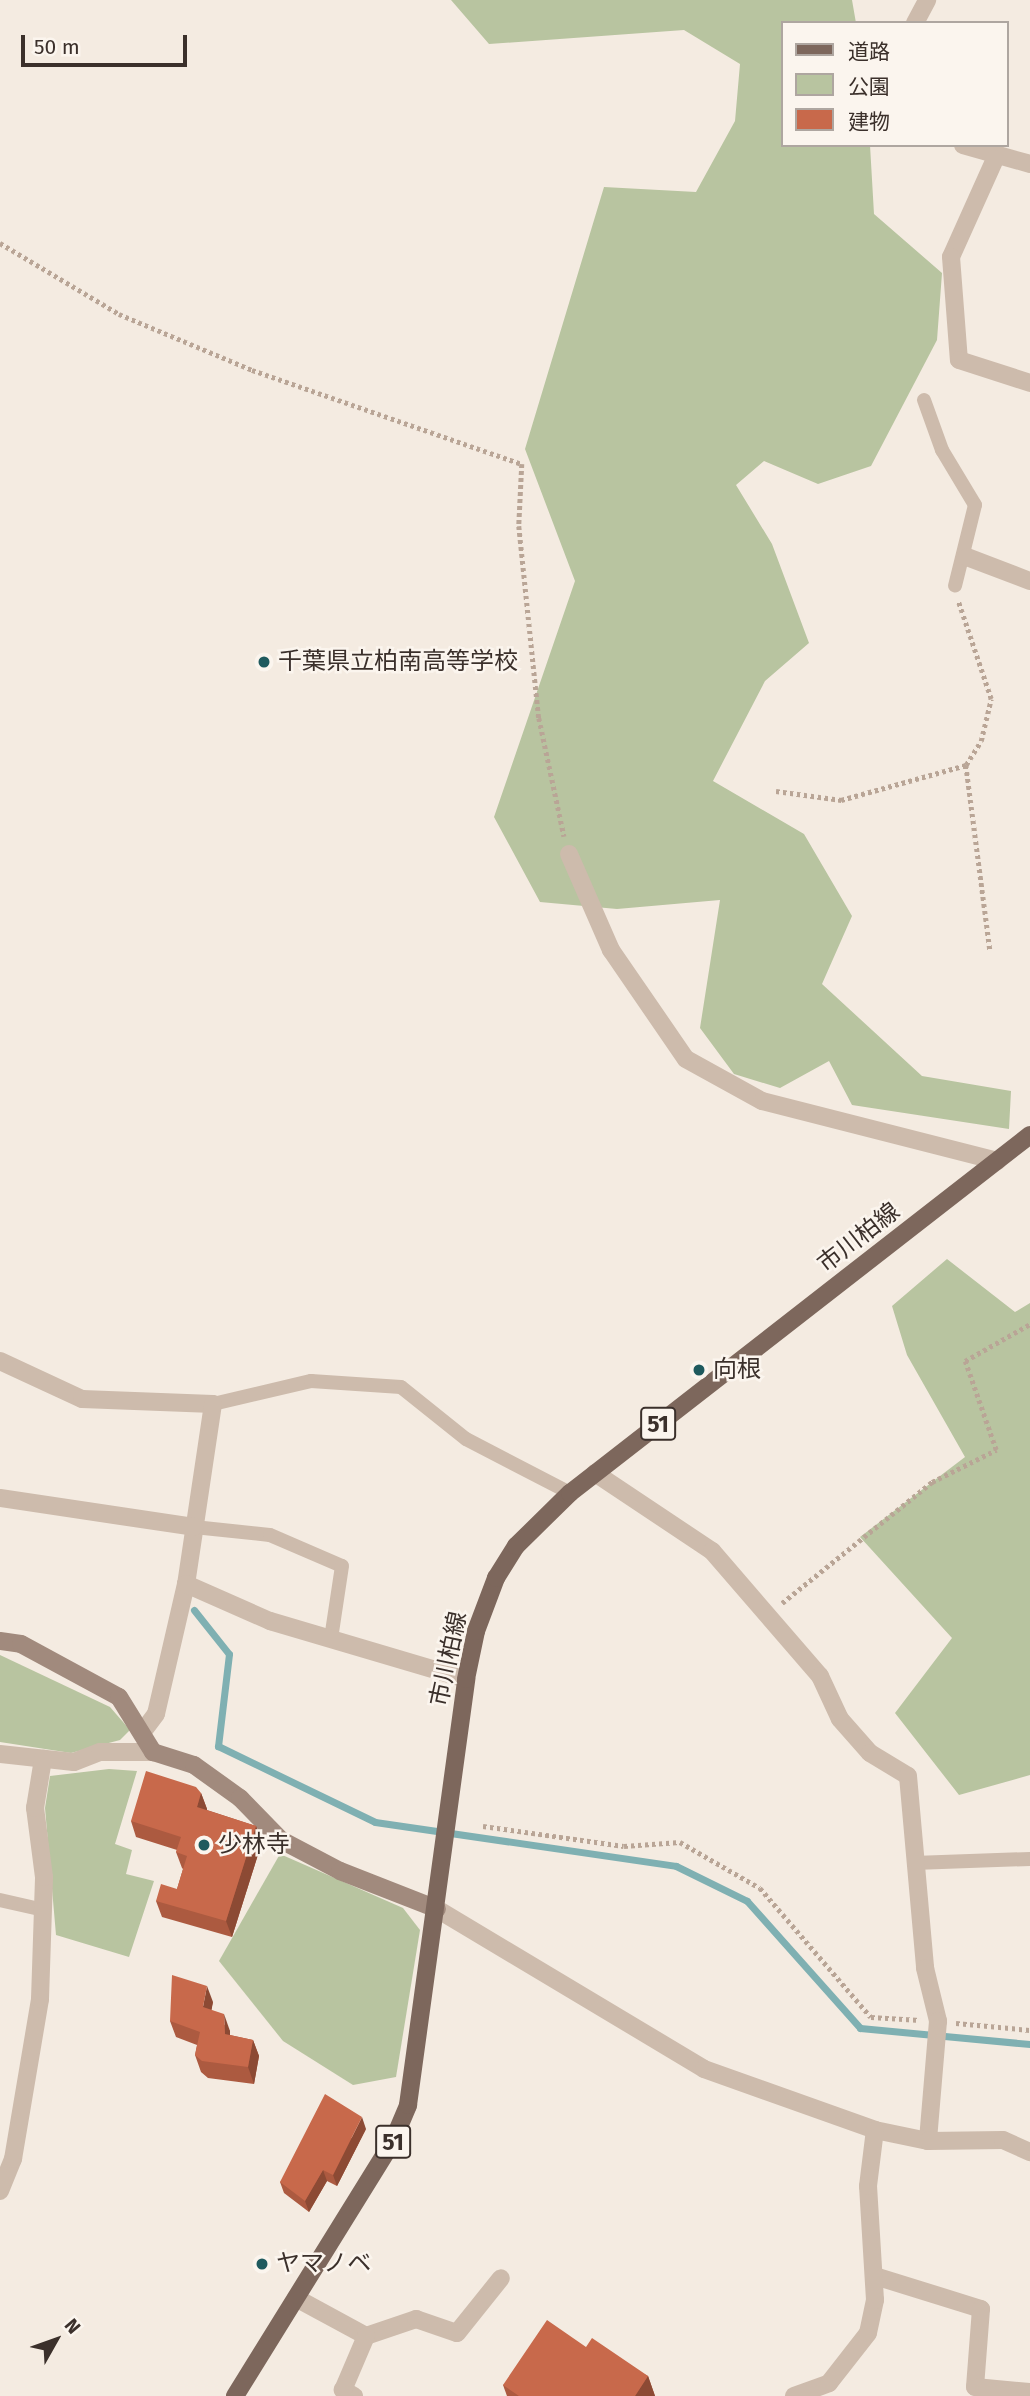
<!DOCTYPE html>
<html>
<head>
<meta charset="utf-8">
<style>
  body { margin:0 }
  #map { position:relative; width:1030px; height:2396px; overflow:hidden; background:#f4ebe1; font-family:"Fira Sans","Noto Sans JP",sans-serif }
  div>[style] { position:absolute }
  .green>* { inset:0; background:#b8c4a0 }
  .stream>* { height:7px; margin:-3.5px; padding:0 3.5px; transform-origin:3.5px; border-radius:3.5px; background:#7fb0b2 }
  .path>* { height:4.5px; margin-top:-2.25px; transform-origin:0; background:repeating-linear-gradient(90deg,#b9a596 0 3.5px,transparent 0 7px) }
  .lane>* { height:14px; margin:-7px; padding:0 7px; transform-origin:7px; border-radius:7px; background:#cdbbac }
  .street>* { height:18px; margin:-9px; padding:0 9px; transform-origin:9px; border-radius:9px; background:#cdbbac }
  .secondary>* { height:18px; margin:-9px; padding:0 9px; transform-origin:9px; border-radius:9px; background:#a18a7d }
  .primary>* { height:18px; margin:-9px; padding:0 9px; transform-origin:9px; border-radius:9px; background:#7d675c }
  .wall>* { inset:0; background:#ac5a40 }
  .shaded-wall>* { inset:0; background:#8c4a34 }
  .building>* { inset:0; background:#c8694b }
  .dots>* { width:19px; height:19px; translate:-50% -50%; box-sizing:border-box; border:4px solid #fbf5ee; border-radius:50% }
  span { translate:-50% -50%; white-space:nowrap; text-align:center; line-height:1.15; -webkit-text-stroke:5px #fbf5ee; paint-order:stroke }
  .shield-label span { padding:2px 5px; background:#fbf5ee; border:2px solid; border-radius:5px; -webkit-text-stroke-width:0 }
  .shield-label { font-size:23px; color:#3b302b; font-weight:700 }
  .poi-label { font-size:24px; color:#3b302b }
  .left { translate:0 -50%; text-align:left }
  .street-label { font-size:24px; color:#3b302b }
  .legend { position:absolute; left:781px; top:21px; width:228px; height:126px; box-sizing:border-box; background:#fbf5ee; border:2px solid #aea6a0; margin:0; padding:9px 12px; list-style:none; font-size:21px; color:#3b302b }
  .legend li { display:flex; align-items:center; gap:14px; height:35px }
  .legend b { width:35px; border:2px solid #aea6a0 }
  .north { position:absolute; left:21px; top:2305px; width:70px; height:70px; -webkit-text-stroke:5px #fbf5ee; paint-order:stroke; rotate:50deg; font-size:19px; font-weight:700; line-height:28px; text-align:center; color:#3b302b }
  .north::after { content:''; display:block; margin:auto; width:24px; height:32px; background:#3b302b; clip-path:polygon(50% 0,100% 100%,50% 72%,0 100%) }
  .scale { position:absolute; left:21px; top:35px; width:166px; height:32px; box-sizing:border-box; border:4px solid #3b302b; border-top:0; padding-left:9px; font-size:21px; line-height:24px; white-space:nowrap; color:#3b302b; -webkit-text-stroke:5px #fbf5ee; paint-order:stroke }
</style>
</head>
<body>
<div id="map">
  <div class="green">
    <div style="clip-path:polygon(451px 0,852px 0,856px 23px,783px 23px,783px 145px,870px 145px,874px 214px,942px 273px,937px 340px,871px 466px,818px 484px,764px 461px,736px 485px,772px 544px,809px 643px,765px 681px,713px 781px,804px 834px,852px 916px,822px 984px,922px 1076px,1011px 1091px,1009px 1129px,852px 1105px,829px 1061px,780px 1088px,734px 1074px,700px 1028px,720px 900px,617px 909px,540px 902px,494px 817px,575px 581px,525px 449px,604px 187px,696px 192px,735px 121px,740px 64px,684px 30px,489px 44px)"></div>
    <div style="clip-path:polygon(947px 1259px,1015px 1312px,1030px 1303px,1030px 1775px,959px 1795px,895px 1713px,952px 1638px,860px 1537px,965px 1457px,907px 1355px,892px 1306px)"></div>
    <div style="clip-path:polygon(0 1655px,110px 1707px,130px 1730px,120px 1740px,71px 1753px,0 1742px)"></div>
    <div style="clip-path:polygon(109px 1769px,137px 1771px,115px 1844px,132px 1850px,126px 1874px,154px 1881px,129px 1957px,56px 1935px,45px 1808px,50px 1776px)"></div>
    <div style="clip-path:polygon(280px 1854px,403px 1908px,420px 1930px,396px 2077px,353px 2085px,283px 2041px,219px 1961px)"></div>
  </div>
  <div class="stream">
    <div style="left:194px;top:1610px;width:56px;rotate:51.5deg"></div>
    <div style="left:229px;top:1654px;width:93px;rotate:96.8deg"></div>
    <div style="left:218px;top:1746px;width:174px;rotate:25.8deg"></div>
    <div style="left:375px;top:1822px;width:304px;rotate:8.3deg"></div>
    <div style="left:676px;top:1866px;width:79px;rotate:26.2deg"></div>
    <div style="left:747px;top:1901px;width:170px;rotate:48.3deg"></div>
    <div style="left:860px;top:2028px;width:171px;rotate:5.4deg"></div>
  </div>
  <div class="path">
    <div style="left:0;top:243px;width:139px;rotate:30.8deg"></div>
    <div style="left:119px;top:314px;width:144px;rotate:22.8deg"></div>
    <div style="left:252px;top:370px;width:286px;rotate:19.2deg"></div>
    <div style="left:522px;top:464px;width:62px;rotate:92.8deg"></div>
    <div style="left:519px;top:526px;width:193px;rotate:84.1deg"></div>
    <div style="left:539px;top:718px;width:121px;rotate:78deg"></div>
    <div style="left:966px;top:765px;width:186px;rotate:82.6deg"></div>
    <div style="left:776px;top:791px;width:66px;rotate:7.9deg"></div>
    <div style="left:841px;top:800px;width:130px;rotate:-15.6deg"></div>
    <div style="left:966px;top:765px;width:28px;rotate:-58deg"></div>
    <div style="left:981px;top:741px;width:43px;rotate:-76.6deg"></div>
    <div style="left:991px;top:699px;width:103px;rotate:-108.6deg"></div>
    <div style="left:782px;top:1603px;width:193px;rotate:-38.9deg"></div>
    <div style="left:932px;top:1482px;width:72px;rotate:-26.6deg"></div>
    <div style="left:996px;top:1450px;width:94px;rotate:-109.2deg"></div>
    <div style="left:965px;top:1361px;width:75px;rotate:-29.6deg"></div>
    <div style="left:483px;top:1826px;width:142px;rotate:8.1deg"></div>
    <div style="left:624px;top:1846px;width:56px;rotate:-4.1deg"></div>
    <div style="left:680px;top:1842px;width:92px;rotate:29.9deg"></div>
    <div style="left:760px;top:1888px;width:170px;rotate:49.3deg"></div>
    <div style="left:871px;top:2017px;width:49px;rotate:3.5deg"></div>
    <div style="left:956px;top:2023px;width:74px;rotate:5.4deg"></div>
  </div>
  <div class="lane">
    <div style="left:924px;top:400px;width:53px;rotate:70.2deg"></div>
    <div style="left:942px;top:450px;width:64px;rotate:59deg"></div>
    <div style="left:975px;top:505px;width:83px;rotate:103.9deg"></div>
    <div style="left:213px;top:1404px;width:101px;rotate:-13.2deg"></div>
    <div style="left:311px;top:1381px;width:90px;rotate:3.8deg"></div>
    <div style="left:401px;top:1387px;width:83px;rotate:38.7deg"></div>
    <div style="left:466px;top:1439px;width:117px;rotate:27.4deg"></div>
    <div style="left:194px;top:1527px;width:76px;rotate:6deg"></div>
    <div style="left:270px;top:1535px;width:78px;rotate:23.3deg"></div>
    <div style="left:342px;top:1566px;width:74px;rotate:98.6deg"></div>
    <div style="left:914px;top:1863px;width:116px;rotate:-2deg"></div>
    <div style="left:0;top:1900px;width:45px;rotate:12.8deg"></div>
  </div>
  <div class="street">
    <div style="left:915px;top:23px;width:26px;rotate:-62deg"></div>
    <div style="left:963px;top:145px;width:70px;rotate:15.8deg"></div>
    <div style="left:995px;top:159px;width:107px;rotate:114.2deg"></div>
    <div style="left:951px;top:257px;width:103px;rotate:85.6deg"></div>
    <div style="left:959px;top:360px;width:75px;rotate:17.9deg"></div>
    <div style="left:967px;top:557px;width:67px;rotate:20.9deg"></div>
    <div style="left:569px;top:854px;width:105px;rotate:66.4deg"></div>
    <div style="left:611px;top:950px;width:132px;rotate:55.5deg"></div>
    <div style="left:686px;top:1059px;width:87px;rotate:28.9deg"></div>
    <div style="left:762px;top:1101px;width:243px;rotate:14.3deg"></div>
    <div style="left:0;top:1361px;width:90px;rotate:24.9deg"></div>
    <div style="left:82px;top:1399px;width:131px;rotate:2.2deg"></div>
    <div style="left:213px;top:1404px;width:182px;rotate:98.5deg"></div>
    <div style="left:186px;top:1584px;width:133px;rotate:103deg"></div>
    <div style="left:156px;top:1714px;width:20px;rotate:127deg"></div>
    <div style="left:595px;top:1473px;width:141px;rotate:33.7deg"></div>
    <div style="left:712px;top:1551px;width:165px;rotate:49.2deg"></div>
    <div style="left:820px;top:1676px;width:47px;rotate:65.1deg"></div>
    <div style="left:840px;top:1719px;width:45px;rotate:48.6deg"></div>
    <div style="left:870px;top:1753px;width:44px;rotate:31.2deg"></div>
    <div style="left:908px;top:1776px;width:193px;rotate:84.9deg"></div>
    <div style="left:925px;top:1968px;width:55px;rotate:76.2deg"></div>
    <div style="left:938px;top:2021px;width:120px;rotate:94.8deg"></div>
    <div style="left:0;top:1498px;width:196px;rotate:8.5deg"></div>
    <div style="left:186px;top:1584px;width:92px;rotate:23.8deg"></div>
    <div style="left:270px;top:1621px;width:204px;rotate:16.5deg"></div>
    <div style="left:0;top:1754px;width:74px;rotate:6.2deg"></div>
    <div style="left:74px;top:1762px;width:28px;rotate:-21deg"></div>
    <div style="left:100px;top:1752px;width:53px"></div>
    <div style="left:437px;top:1909px;width:311px;rotate:30.9deg"></div>
    <div style="left:704px;top:2069px;width:182px;rotate:19.6deg"></div>
    <div style="left:875px;top:2130px;width:54px;rotate:11.7deg"></div>
    <div style="left:928px;top:2141px;width:75px;rotate:-0.8deg"></div>
    <div style="left:1003px;top:2140px;width:30px;rotate:24deg"></div>
    <div style="left:0;top:2191px;width:35px;rotate:-68deg"></div>
    <div style="left:13px;top:2159px;width:162px;rotate:-80.4deg"></div>
    <div style="left:40px;top:1999px;width:122px;rotate:-88.1deg"></div>
    <div style="left:44px;top:1877px;width:70px;rotate:-97.4deg"></div>
    <div style="left:35px;top:1808px;width:50px;rotate:-80.7deg"></div>
    <div style="left:875px;top:2276px;width:111px;rotate:17.3deg"></div>
    <div style="left:981px;top:2309px;width:78px;rotate:94.4deg"></div>
    <div style="left:975px;top:2387px;width:55px;rotate:5.2deg"></div>
    <div style="left:296px;top:2298px;width:80px;rotate:28.5deg"></div>
    <div style="left:366px;top:2336px;width:53px;rotate:-18.8deg"></div>
    <div style="left:416px;top:2319px;width:43px;rotate:18.9deg"></div>
    <div style="left:457px;top:2333px;width:70px;rotate:-51.3deg"></div>
    <div style="left:354px;top:2396px;width:13px;rotate:-151deg"></div>
    <div style="left:343px;top:2390px;width:59px;rotate:-66.9deg"></div>
    <div style="left:794px;top:2396px;width:37px;rotate:-20deg"></div>
    <div style="left:829px;top:2383px;width:63px;rotate:-52deg"></div>
    <div style="left:868px;top:2333px;width:34px;rotate:-78deg"></div>
    <div style="left:875px;top:2300px;width:114px;rotate:-93.5deg"></div>
    <div style="left:868px;top:2186px;width:56px;rotate:-82.9deg"></div>
  </div>
  <div class="secondary">
    <div style="left:0;top:1641px;width:21px;rotate:8deg"></div>
    <div style="left:21px;top:1644px;width:111px;rotate:28.4deg"></div>
    <div style="left:119px;top:1697px;width:65px;rotate:58.3deg"></div>
    <div style="left:153px;top:1752px;width:43px;rotate:17.6deg"></div>
    <div style="left:194px;top:1765px;width:57px;rotate:35.7deg"></div>
    <div style="left:240px;top:1798px;width:59px;rotate:45.7deg"></div>
    <div style="left:281px;top:1840px;width:67px;rotate:27.7deg"></div>
    <div style="left:340px;top:1871px;width:104px;rotate:21.4deg"></div>
  </div>
  <div class="primary">
    <div style="left:235px;top:2396px;width:300px;rotate:-58.2deg"></div>
    <div style="left:393px;top:2141px;width:39px;rotate:-67deg"></div>
    <div style="left:408px;top:2105px;width:430px;rotate:-82.2deg"></div>
    <div style="left:466px;top:1679px;width:49px;rotate:-78.2deg"></div>
    <div style="left:476px;top:1631px;width:57px;rotate:-69.3deg"></div>
    <div style="left:496px;top:1578px;width:38px;rotate:-58deg"></div>
    <div style="left:516px;top:1546px;width:76px;rotate:-44.5deg"></div>
    <div style="left:570px;top:1493px;width:583px;rotate:-37.89deg"></div>
  </div>
  <div class="wall">
    <div style="clip-path:polygon(201px 1793px,207px 1809px,207px 1810px,256px 1826px,262px 1842px,232px 1937px,162px 1917px,156px 1901px,177px 1889px,183px 1869px,182px 1868px,176px 1852px,177px 1850px,136px 1837px,131px 1821px)"></div>
    <div style="clip-path:polygon(213px 2002px,211px 2010px,230px 2031px,230px 2035px,253px 2040px,259px 2056px,254px 2084px,208px 2078px,201px 2072px,195px 2055px,197px 2045px,176px 2037px,170px 2021px)"></div>
    <div style="clip-path:polygon(366px 2129px,337px 2186px,327px 2181px,309px 2212px,284px 2193px,280px 2182px)"></div>
    <div style="clip-path:polygon(586px 2347px,648px 2376px,655px 2396px,507px 2396px,503px 2385px)"></div>
  </div>
  <div class="shaded-wall">
    <div style="clip-path:polygon(201px 1793px,207px 1809px,203px 1823px,197px 1807px)"></div>
    <div style="clip-path:polygon(256px 1826px,262px 1842px,232px 1937px,226px 1921px)"></div>
    <div style="clip-path:polygon(207px 1986px,213px 2002px,209px 2024px,203px 2007px)"></div>
    <div style="clip-path:polygon(224px 2014px,230px 2031px,230px 2051px,225px 2034px)"></div>
    <div style="clip-path:polygon(253px 2040px,259px 2056px,254px 2084px,248px 2067px)"></div>
    <div style="clip-path:polygon(362px 2117px,366px 2129px,337px 2186px,333px 2175px)"></div>
    <div style="clip-path:polygon(323px 2170px,327px 2181px,309px 2212px,305px 2201px)"></div>
    <div style="clip-path:polygon(648px 2376px,655px 2396px,635px 2396px)"></div>
  </div>
  <div class="building">
    <div style="clip-path:polygon(146px 1771px,196px 1787px,201px 1793px,197px 1807px,256px 1826px,226px 1921px,156px 1901px,161px 1884px,177px 1889px,187px 1856px,176px 1852px,181px 1837px,131px 1821px)"></div>
    <div style="clip-path:polygon(172px 1975px,207px 1986px,203px 2007px,224px 2014px,225px 2034px,253px 2040px,248px 2067px,202px 2061px,195px 2055px,200px 2032px,170px 2021px)"></div>
    <div style="clip-path:polygon(325px 2094px,362px 2117px,333px 2175px,323px 2170px,305px 2201px,280px 2182px)"></div>
    <div style="clip-path:polygon(547px 2320px,586px 2347px,592px 2338px,648px 2376px,635px 2396px,519px 2396px,503px 2385px)"></div>
  </div>
  <div class="dots">
    <div style="left:264px;top:662px;background:#1f5a5e"></div>
    <div style="left:699px;top:1370px;background:#1f5a5e"></div>
    <div style="left:204px;top:1845px;background:#1f5a5e"></div>
    <div style="left:262px;top:2264px;background:#1f5a5e"></div>
  </div>
  <div class="shield-label">
    <span style="left:658px;top:1424px">51</span>
    <span style="left:393px;top:2142px">51</span>
  </div>
  <div class="poi-label">
    <span class="left" style="left:278px;top:662px">千葉県立柏南高等学校</span>
    <span class="left" style="left:713px;top:1370px">向根</span>
    <span class="left" style="left:218px;top:1845px">少林寺</span>
    <span class="left" style="left:276px;top:2264px">ヤマノベ</span>
  </div>
  <div class="street-label">
    <span style="left:859px;top:1238px;rotate:-38deg">市川柏線</span>
    <span style="left:449px;top:1659px;rotate:-78deg">市川柏線</span>
  </div>
  <ul class="legend">
  <li><b style="height:9px;background:#7d675c"></b>道路</li>
  <li><b style="height:19px;background:#b8c4a0"></b>公園</li>
  <li><b style="height:19px;background:#c8694b"></b>建物</li>
  </ul>
  <div class="north">N</div>
  <div class="scale">50 m</div>
</div>
</body>
</html>
